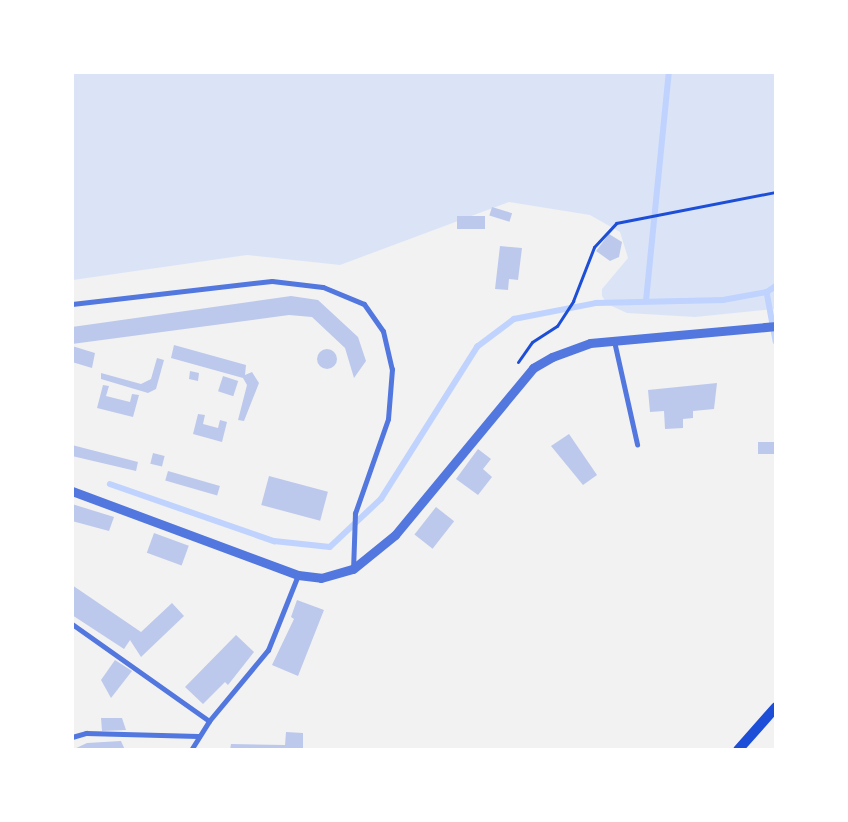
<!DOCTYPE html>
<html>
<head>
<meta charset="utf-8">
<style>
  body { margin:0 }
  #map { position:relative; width:848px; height:822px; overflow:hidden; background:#f2f2f2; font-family:"Roboto Condensed",sans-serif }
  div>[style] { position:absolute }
  .green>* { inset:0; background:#dbe4f7 }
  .stream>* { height:5.5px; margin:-2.75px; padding:0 2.75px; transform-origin:2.75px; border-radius:2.75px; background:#bfd3fe }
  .building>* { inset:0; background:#bdc9ec; transform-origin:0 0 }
  .round { border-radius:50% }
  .path>* { height:3px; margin:-1.5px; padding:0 1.5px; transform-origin:1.5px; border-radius:1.5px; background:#1d4ed8 }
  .minor>* { height:5px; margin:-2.5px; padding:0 2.5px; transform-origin:2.5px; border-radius:2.5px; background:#5277de }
  .tertiary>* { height:9px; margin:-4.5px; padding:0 4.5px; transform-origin:4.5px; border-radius:4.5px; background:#5277de }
  .secondary>* { height:10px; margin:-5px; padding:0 5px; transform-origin:5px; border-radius:5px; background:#1d4ed8 }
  span { translate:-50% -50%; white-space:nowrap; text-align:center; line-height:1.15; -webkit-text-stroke:4px #fff; paint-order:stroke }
  .frame { position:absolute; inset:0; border:74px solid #fff; pointer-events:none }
</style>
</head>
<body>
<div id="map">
  <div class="green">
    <div style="clip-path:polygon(72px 73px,775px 73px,775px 309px,695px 317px,627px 313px,607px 304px,602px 296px,602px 289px,628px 258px,620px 232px,590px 215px,509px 202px,340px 265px,247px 255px,73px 280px)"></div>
  </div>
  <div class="stream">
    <div style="left:767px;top:292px;width:50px;rotate:79.6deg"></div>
    <div style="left:646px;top:301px;width:230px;rotate:-84.3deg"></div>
    <div style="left:110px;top:484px;width:174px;rotate:19.2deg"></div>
    <div style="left:274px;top:541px;width:56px;rotate:6.1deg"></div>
    <div style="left:330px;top:547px;width:70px;rotate:-43.3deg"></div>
    <div style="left:381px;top:499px;width:180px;rotate:-57.7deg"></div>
    <div style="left:477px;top:347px;width:46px;rotate:-37.1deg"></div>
    <div style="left:514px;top:319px;width:84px;rotate:-11deg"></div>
    <div style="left:596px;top:303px;width:127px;rotate:-1.4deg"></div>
    <div style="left:723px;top:300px;width:45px;rotate:-10.3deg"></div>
    <div style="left:767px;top:292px;width:11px;rotate:-34deg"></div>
  </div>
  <div class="building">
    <div style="left:492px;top:207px;width:21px;height:9px;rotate:17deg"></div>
    <div style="left:485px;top:216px;width:13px;height:28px;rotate:90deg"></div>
    <div style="clip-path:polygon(609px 234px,622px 242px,619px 257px,610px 261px,596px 251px)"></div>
    <div style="clip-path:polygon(500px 246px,522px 248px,518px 280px,509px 279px,508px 290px,495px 289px)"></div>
    <div style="clip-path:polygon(291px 296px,318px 300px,358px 337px,366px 361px,354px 378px,345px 348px,312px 317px,289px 315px,72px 344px,72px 327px)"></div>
    <div style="clip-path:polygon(174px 345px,246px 365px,245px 375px,252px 372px,259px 383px,244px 421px,238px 420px,247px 385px,243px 378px,171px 358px)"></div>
    <div style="clip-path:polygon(72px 346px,95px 353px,92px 368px,72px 362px)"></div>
    <div class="round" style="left:317px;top:349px;width:20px;height:20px"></div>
    <div style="clip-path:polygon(157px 358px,164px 360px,156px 389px,148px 393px,101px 379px,101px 373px,141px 384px,151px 379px)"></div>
    <div style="clip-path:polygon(190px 371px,199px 373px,198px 381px,189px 379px)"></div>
    <div style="left:223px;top:376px;width:16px;height:16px;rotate:18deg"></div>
    <div style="clip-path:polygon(717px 383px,714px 409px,693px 411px,693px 418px,683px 419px,683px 428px,665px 429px,664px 411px,650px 412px,648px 390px)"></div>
    <div style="clip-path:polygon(103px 385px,109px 386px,106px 396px,130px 402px,132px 394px,139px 395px,133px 417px,97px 408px)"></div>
    <div style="clip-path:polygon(198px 414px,205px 415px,203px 424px,218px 428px,220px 420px,227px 422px,222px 442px,193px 434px)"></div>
    <div style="clip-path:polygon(569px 434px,597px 475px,583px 485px,551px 446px)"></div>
    <div style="left:758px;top:442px;width:18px;height:12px"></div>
    <div style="clip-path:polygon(72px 445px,138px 462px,136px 471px,72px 456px)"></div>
    <div style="clip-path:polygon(478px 449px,491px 459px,483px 469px,492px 477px,478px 495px,456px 479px)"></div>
    <div style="left:153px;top:453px;width:12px;height:11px;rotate:14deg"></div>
    <div style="left:168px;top:471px;width:54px;height:10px;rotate:16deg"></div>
    <div style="left:269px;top:476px;width:61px;height:30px;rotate:15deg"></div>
    <div style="clip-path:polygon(72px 504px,114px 517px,109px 531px,72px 521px)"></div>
    <div style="left:436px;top:507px;width:23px;height:35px;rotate:38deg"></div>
    <div style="left:154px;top:533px;width:37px;height:21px;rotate:20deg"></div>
    <div style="clip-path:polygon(72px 585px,141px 632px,172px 603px,184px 616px,141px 657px,130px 640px,124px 649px,72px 615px)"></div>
    <div style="clip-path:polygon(297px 600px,324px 610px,298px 676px,272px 665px,294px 619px,291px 617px)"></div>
    <div style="clip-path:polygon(236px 635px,254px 652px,228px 685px,225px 682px,203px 704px,185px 687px)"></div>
    <div style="clip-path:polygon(115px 660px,132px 671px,111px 698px,101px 680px)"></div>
    <div style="clip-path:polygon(101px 718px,122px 718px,126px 730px,102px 731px)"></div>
    <div style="clip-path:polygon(286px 732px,303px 733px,303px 750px,230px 750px,231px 744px,285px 745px)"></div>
    <div style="clip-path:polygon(121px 741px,125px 750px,72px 750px,87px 743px)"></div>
  </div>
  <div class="path">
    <div style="left:518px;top:362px;width:24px;rotate:-55deg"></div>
    <div style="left:532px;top:342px;width:30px;rotate:-33deg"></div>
    <div style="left:557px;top:326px;width:30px;rotate:-57deg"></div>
    <div style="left:573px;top:301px;width:58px;rotate:-68.7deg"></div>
    <div style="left:594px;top:247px;width:33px;rotate:-47deg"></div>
    <div style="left:616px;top:223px;width:163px;rotate:-11deg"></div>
  </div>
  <div class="minor">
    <div style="left:72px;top:304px;width:201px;rotate:-6.6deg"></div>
    <div style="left:272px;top:281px;width:51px;rotate:6.7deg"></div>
    <div style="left:323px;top:287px;width:44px;rotate:22.5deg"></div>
    <div style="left:364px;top:304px;width:33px;rotate:55deg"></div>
    <div style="left:383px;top:331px;width:39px;rotate:77deg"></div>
    <div style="left:392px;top:369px;width:50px;rotate:94.6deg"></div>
    <div style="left:388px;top:419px;width:100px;rotate:109.3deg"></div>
    <div style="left:355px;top:513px;width:56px;rotate:92deg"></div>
    <div style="left:614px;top:341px;width:106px;rotate:77.4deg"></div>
    <div style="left:72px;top:624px;width:168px;rotate:35.3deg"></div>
    <div style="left:72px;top:737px;width:15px;rotate:-16deg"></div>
    <div style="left:86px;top:733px;width:112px;rotate:1.5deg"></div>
    <div style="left:191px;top:750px;width:34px;rotate:-58deg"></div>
    <div style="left:209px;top:721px;width:92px;rotate:-50.3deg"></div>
    <div style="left:268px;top:650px;width:81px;rotate:-68.2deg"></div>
  </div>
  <div class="tertiary">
    <div style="left:72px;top:491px;width:241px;rotate:20.4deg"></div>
    <div style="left:298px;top:575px;width:23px;rotate:7deg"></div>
    <div style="left:321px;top:578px;width:33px;rotate:-16deg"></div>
    <div style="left:353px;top:569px;width:54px;rotate:-39deg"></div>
    <div style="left:395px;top:535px;width:217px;rotate:-50.4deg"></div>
    <div style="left:533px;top:368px;width:22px;rotate:-30deg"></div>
    <div style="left:552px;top:357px;width:40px;rotate:-20.2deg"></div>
    <div style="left:590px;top:343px;width:187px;rotate:-5.2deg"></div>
  </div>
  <div class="secondary">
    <div style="left:738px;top:750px;width:57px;rotate:-48.5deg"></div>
  </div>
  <div class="frame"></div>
</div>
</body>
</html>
